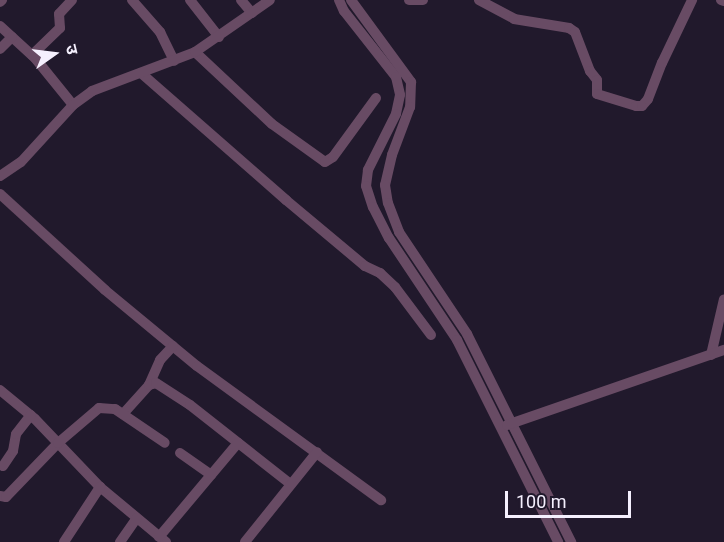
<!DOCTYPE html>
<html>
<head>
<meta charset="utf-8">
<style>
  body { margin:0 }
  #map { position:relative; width:724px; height:542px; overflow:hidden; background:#21192c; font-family:Roboto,"Noto Sans Devanagari",sans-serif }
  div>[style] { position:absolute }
  .minor>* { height:10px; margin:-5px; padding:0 5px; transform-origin:5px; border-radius:5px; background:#684b64 }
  span { translate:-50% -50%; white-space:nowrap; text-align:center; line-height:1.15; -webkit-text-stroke:5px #21192c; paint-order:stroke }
  .north { position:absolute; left:24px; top:24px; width:60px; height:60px; -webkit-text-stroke:4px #21192c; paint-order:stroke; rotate:76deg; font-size:16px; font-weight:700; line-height:24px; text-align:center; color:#f5f0fe }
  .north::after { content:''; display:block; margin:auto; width:21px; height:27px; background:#f5f0fe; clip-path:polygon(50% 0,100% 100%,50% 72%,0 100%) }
  .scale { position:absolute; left:505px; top:491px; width:126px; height:27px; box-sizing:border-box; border:3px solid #f5f0fe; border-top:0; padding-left:8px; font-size:18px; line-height:21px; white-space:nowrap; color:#f5f0fe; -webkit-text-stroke:4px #21192c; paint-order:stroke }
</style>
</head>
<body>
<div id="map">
  <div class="minor">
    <div style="left:132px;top:0;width:43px;rotate:48.8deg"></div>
    <div style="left:160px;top:32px;width:32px;rotate:64deg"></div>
    <div style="left:190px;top:0;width:47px;rotate:51.9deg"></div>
    <div style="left:241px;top:0;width:17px;rotate:50deg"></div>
    <div style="left:339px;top:0;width:12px;rotate:66deg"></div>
    <div style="left:344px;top:11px;width:84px;rotate:51.8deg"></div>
    <div style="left:396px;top:77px;width:18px;rotate:77deg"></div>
    <div style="left:400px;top:95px;width:19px;rotate:102deg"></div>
    <div style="left:396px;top:114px;width:63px;rotate:116.6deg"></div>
    <div style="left:368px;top:170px;width:16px;rotate:97deg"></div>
    <div style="left:366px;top:186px;width:22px;rotate:72deg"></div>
    <div style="left:373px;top:207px;width:35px;rotate:63deg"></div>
    <div style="left:389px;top:238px;width:123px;rotate:56.3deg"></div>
    <div style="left:457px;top:340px;width:226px;rotate:63.4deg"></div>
    <div style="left:351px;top:0;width:102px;rotate:53.8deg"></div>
    <div style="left:411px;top:82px;width:25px;rotate:92deg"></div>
    <div style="left:410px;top:107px;width:51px;rotate:110.6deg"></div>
    <div style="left:392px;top:155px;width:31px;rotate:103deg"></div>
    <div style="left:385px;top:185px;width:18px;rotate:81deg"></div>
    <div style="left:388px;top:203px;width:31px;rotate:69deg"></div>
    <div style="left:399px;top:232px;width:123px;rotate:56.3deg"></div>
    <div style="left:467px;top:334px;width:233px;rotate:63.4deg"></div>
    <div style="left:409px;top:0;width:14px"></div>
    <div style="left:479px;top:0;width:40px;rotate:28deg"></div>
    <div style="left:514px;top:19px;width:56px;rotate:9.3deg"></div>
    <div style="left:569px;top:28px;width:7px;rotate:34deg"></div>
    <div style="left:575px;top:32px;width:42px;rotate:69deg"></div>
    <div style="left:590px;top:71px;width:11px;rotate:52deg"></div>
    <div style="left:597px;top:80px;width:14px;rotate:90deg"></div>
    <div style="left:597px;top:94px;width:41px;rotate:17.1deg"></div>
    <div style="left:636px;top:106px;width:6px"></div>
    <div style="left:642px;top:106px;width:9px;rotate:-49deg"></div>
    <div style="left:648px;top:99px;width:39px;rotate:-69deg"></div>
    <div style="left:662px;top:63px;width:70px;rotate:-64.5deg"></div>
    <div style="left:721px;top:0;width:3px;rotate:18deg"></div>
    <div style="left:0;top:2px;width:3px;rotate:-45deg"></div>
    <div style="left:0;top:26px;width:47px;rotate:42.4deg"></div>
    <div style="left:35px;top:58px;width:60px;rotate:51deg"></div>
    <div style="left:0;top:49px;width:17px;rotate:-45deg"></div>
    <div style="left:195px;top:52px;width:105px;rotate:43.1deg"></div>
    <div style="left:272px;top:124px;width:65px;rotate:35.6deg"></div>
    <div style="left:325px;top:162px;width:9px;rotate:-32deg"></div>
    <div style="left:333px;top:157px;width:73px;rotate:-53.9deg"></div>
    <div style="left:32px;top:55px;width:39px;rotate:-44deg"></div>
    <div style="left:60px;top:28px;width:14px;rotate:-94deg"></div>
    <div style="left:59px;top:14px;width:19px;rotate:-47deg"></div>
    <div style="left:141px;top:73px;width:193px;rotate:41.2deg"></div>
    <div style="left:286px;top:200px;width:103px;rotate:39.9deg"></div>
    <div style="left:365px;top:266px;width:17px;rotate:25deg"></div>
    <div style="left:380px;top:273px;width:21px;rotate:43deg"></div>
    <div style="left:395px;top:287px;width:60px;rotate:53.1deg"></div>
    <div style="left:0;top:176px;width:25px;rotate:-34deg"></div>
    <div style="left:21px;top:162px;width:77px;rotate:-47.6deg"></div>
    <div style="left:73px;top:105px;width:24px;rotate:-36deg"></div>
    <div style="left:92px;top:91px;width:110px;rotate:-20.7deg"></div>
    <div style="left:195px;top:52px;width:91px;rotate:-34.7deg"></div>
    <div style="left:0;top:194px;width:142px;rotate:42.4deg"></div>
    <div style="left:105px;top:290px;width:119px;rotate:39.6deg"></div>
    <div style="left:197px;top:366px;width:228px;rotate:36.1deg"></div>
    <div style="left:711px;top:355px;width:57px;rotate:-76.9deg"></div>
    <div style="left:149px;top:385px;width:27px;rotate:-66deg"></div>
    <div style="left:160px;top:360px;width:19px;rotate:-47deg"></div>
    <div style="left:0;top:390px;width:45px;rotate:39.6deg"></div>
    <div style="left:35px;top:419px;width:94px;rotate:46.3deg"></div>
    <div style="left:100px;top:487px;width:86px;rotate:39.8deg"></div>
    <div style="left:123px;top:414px;width:39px;rotate:-48deg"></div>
    <div style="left:149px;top:385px;width:7px;rotate:-16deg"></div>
    <div style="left:156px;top:383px;width:40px;rotate:32.9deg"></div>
    <div style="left:190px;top:405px;width:126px;rotate:38.2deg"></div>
    <div style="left:507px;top:425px;width:230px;rotate:-19.1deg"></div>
    <div style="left:180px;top:453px;width:38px;rotate:35deg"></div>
    <div style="left:3px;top:466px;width:18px;rotate:-56deg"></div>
    <div style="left:13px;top:451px;width:17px;rotate:-80deg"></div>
    <div style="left:16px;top:434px;width:24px;rotate:-52deg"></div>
    <div style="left:0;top:496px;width:6px;rotate:9deg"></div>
    <div style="left:6px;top:497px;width:75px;rotate:-46.1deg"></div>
    <div style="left:58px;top:443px;width:54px;rotate:-40.5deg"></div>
    <div style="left:99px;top:408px;width:16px;rotate:4deg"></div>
    <div style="left:115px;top:409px;width:60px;rotate:34.2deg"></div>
    <div style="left:159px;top:537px;width:123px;rotate:-50deg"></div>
    <div style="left:64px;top:542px;width:66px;rotate:-56.8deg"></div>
    <div style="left:120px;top:542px;width:29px;rotate:-55deg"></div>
    <div style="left:245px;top:542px;width:115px;rotate:-51.3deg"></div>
  </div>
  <div class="north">उ</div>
  <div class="scale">100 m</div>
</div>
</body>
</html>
